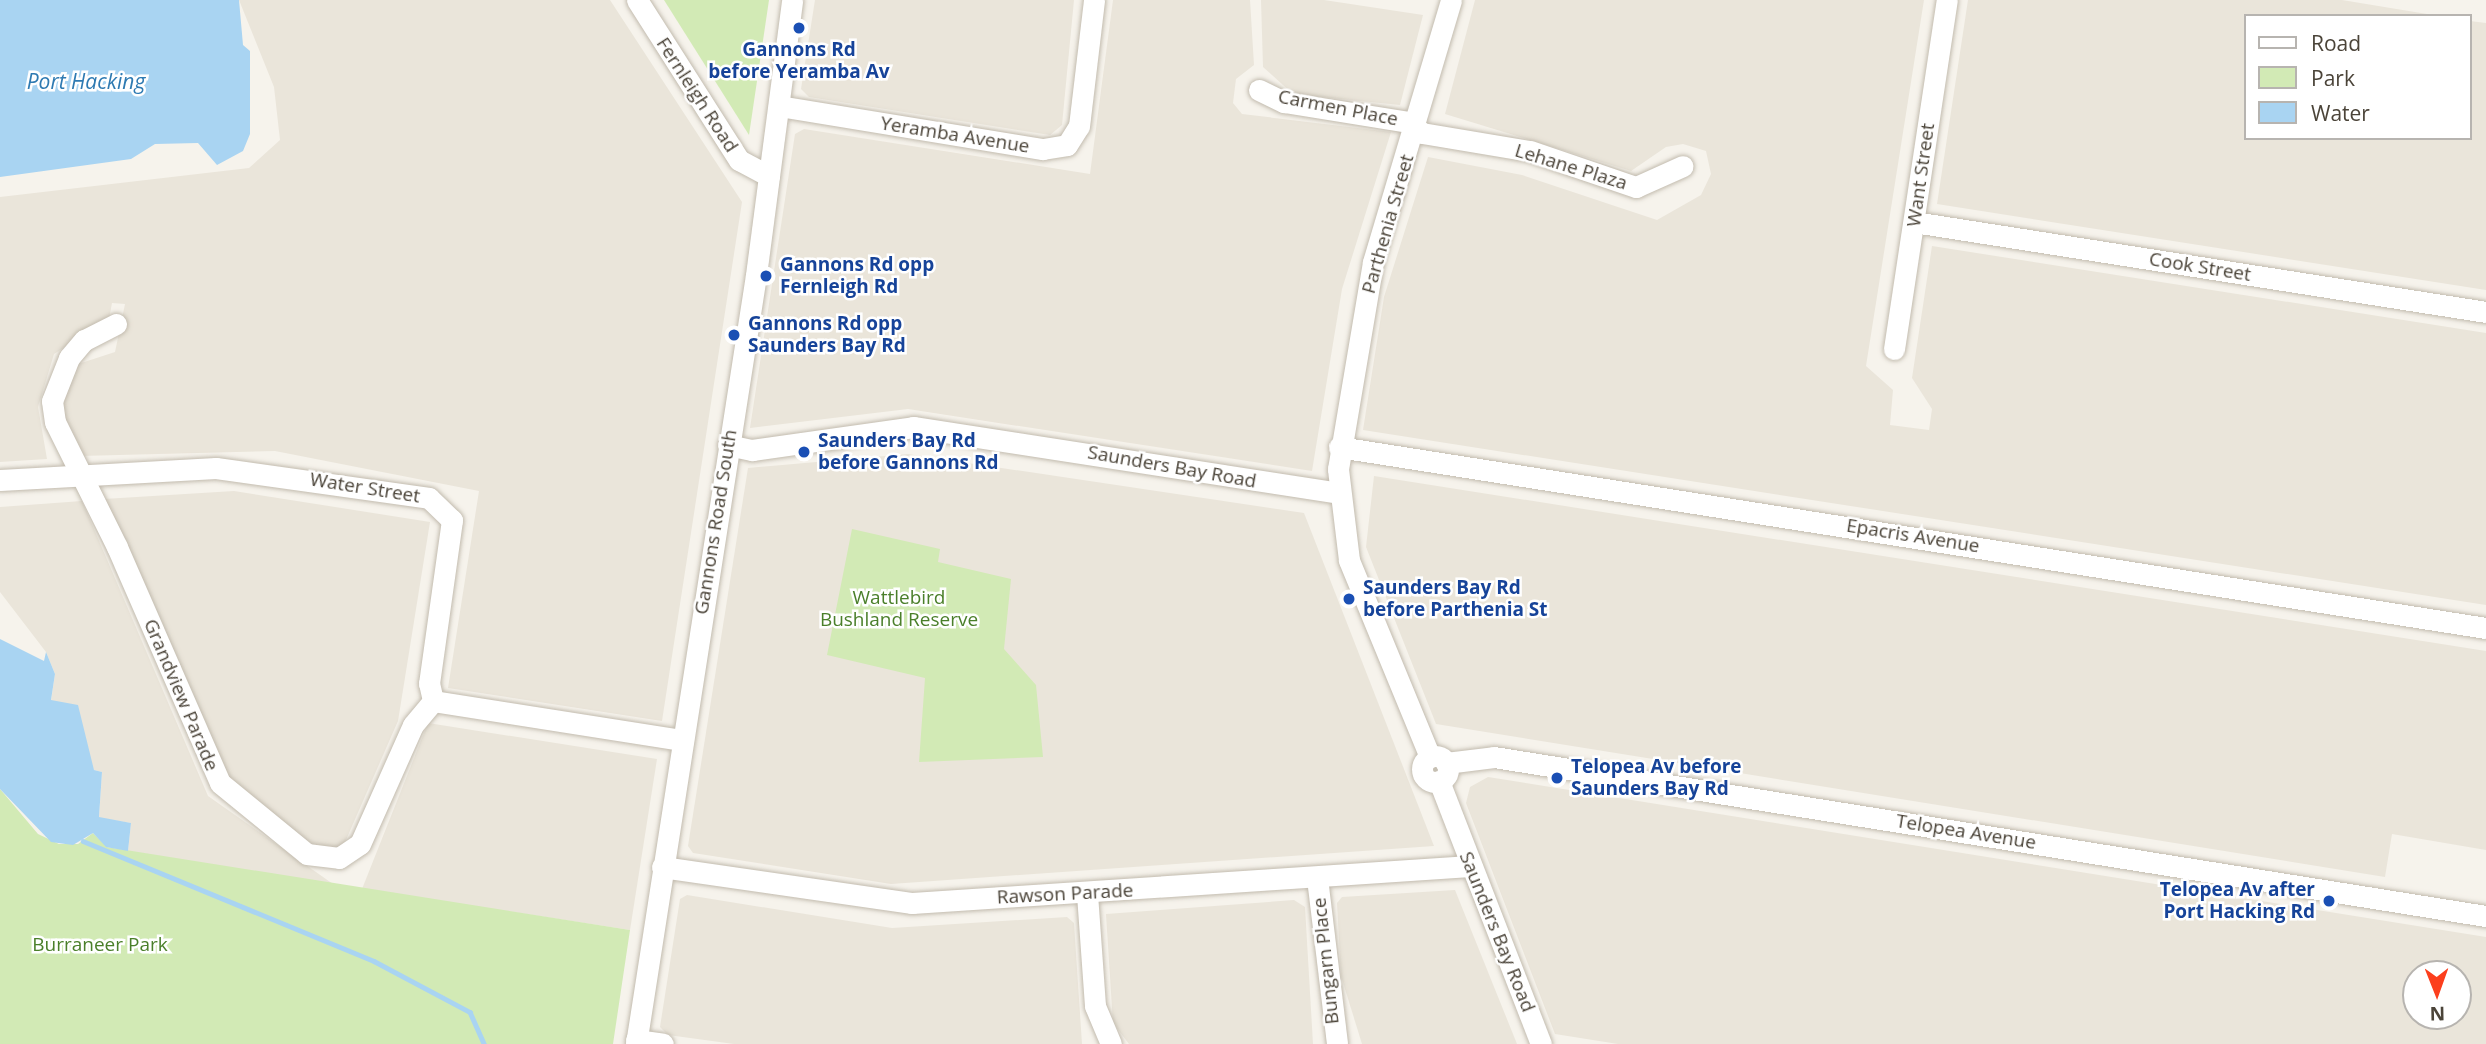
<!DOCTYPE html>
<html>
<head>
<meta charset="utf-8">
<style>
  body { margin:0 }
  #map { position:relative; width:2486px; height:1044px; overflow:hidden; background:#f6f3ec; font-family:"Open Sans",sans-serif }
  div>[style] { position:absolute }
  .residential>* { inset:0; background:#eae5da }
  .green>* { inset:0; background:#d2eab5 }
  .water>* { inset:0; background:#a9d4f2 }
  .stream>* { height:4.5px; margin:-2.25px; padding:0 2.25px; transform-origin:2.25px; border-radius:2.25px; background:#a9d4f2 }
  .roads { filter:drop-shadow(0 0 2px #c2bbae) drop-shadow(0 0 2px #c2bbae) }
  .minor>* { height:21px; margin:-10.5px; padding:0 10.5px; transform-origin:10.5px; border-radius:10.5px; background:#fff }
  .minor>.ring { margin:-10.5px; padding:0; box-sizing:content-box; background:none; border:21px solid #fff; border-radius:50% }
  .dots>* { width:19px; height:19px; translate:-50% -50%; box-sizing:border-box; border:4px solid #fff; border-radius:50% }
  span { translate:-50% -50%; white-space:nowrap; text-align:center; line-height:1.15; -webkit-text-stroke:5px #fff; paint-order:stroke }
  .transit-label { font-size:19px; color:#164399; font-weight:700 }
  .left { translate:0 -50%; text-align:left }
  .right { translate:-100% -50%; text-align:right }
  .street-label { font-size:19px; color:#4b4439 }
  .park-label { font-size:19px; color:#4a7f2a }
  .water-label { font-size:21px; color:#2e7ab2; font-style:italic }
  .legend { position:absolute; left:2244px; top:14px; width:228px; height:126px; box-sizing:border-box; background:#fff; border:2px solid #b7b4b0; margin:0; padding:9px 12px; list-style:none; font-size:21px; color:#4b4439 }
  .legend li { display:flex; align-items:center; gap:14px; height:35px }
  .legend b { width:35px; border:2px solid #b7b4b0 }
  .north { position:absolute; left:2402px; top:960px; width:70px; height:70px; box-sizing:border-box; background:#fff; border:2px solid #b7b4b0; border-radius:50%; rotate:179deg; font-size:19px; font-weight:700; line-height:28px; text-align:center; color:#4b4439 }
  .north::after { content:''; display:block; margin:auto; width:24px; height:32px; background:#fc3f1d; clip-path:polygon(50% 0,100% 100%,50% 72%,0 100%) }
</style>
</head>
<body>
<div id="map">
  <div class="residential">
    <div style="clip-path:polygon(239px 0,610px 0,742px 202px,662px 721px,448px 688px,479px 491px,275px 451px,80px 456px,60px 424px,58px 400px,72px 366px,115px 352px,125px 304px,112px 303px,109px 319px,54px 354px,38px 407px,47px 459px,0 462px,0 197px,249px 168px,280px 140px,274px 87px)"></div>
    <div style="clip-path:polygon(815px 0,1074px 0,1062px 125px,1050px 135px,809px 97px,801px 89px)"></div>
    <div style="clip-path:polygon(1113px 0,1250px 0,1254px 65px,1236px 79px,1233px 103px,1242px 114px,1391px 132px,1342px 289px,1312px 471px,908px 409px,750px 428px,795px 134px,804px 129px,1090px 174px)"></div>
    <div style="clip-path:polygon(1261px 0,1324px 0,1423px 15px,1400px 105px,1293px 94px,1263px 67px)"></div>
    <div style="clip-path:polygon(1475px 0,1924px 0,1866px 366px,1893px 390px,1890px 425px,1929px 430px,1932px 409px,1912px 378px,1932px 246px,2486px 333px,2486px 605px,1363px 430px,1384px 297px,1428px 157px,1522px 175px,1657px 220px,1701px 195px,1711px 174px,1706px 151px,1683px 144px,1666px 147px,1631px 171px,1445px 114px)"></div>
    <div style="clip-path:polygon(1968px 0,2342px 0,2439px 16px,2246px 16px,2246px 138px,2470px 138px,2470px 21px,2486px 23px,2486px 290px,1937px 204px)"></div>
    <div style="clip-path:polygon(908px 454px,1304px 513px,1434px 846px,891px 884px,693px 853px,688px 846px,748px 468px)"></div>
    <div style="clip-path:polygon(1374px 476px,2486px 651px,2486px 850px,2392px 834px,2385px 877px,1436px 724px,1366px 547px)"></div>
    <div style="clip-path:polygon(234px 491px,430px 522px,398px 721px,342px 849px,318px 848px,227px 786px,104px 499px)"></div>
    <div style="clip-path:polygon(82px 501px,208px 796px,333px 884px,128px 851px,131px 823px,99px 818px,102px 772px,94px 770px,51px 701px,55px 674px,46px 652px,0 592px,0 507px)"></div>
    <div style="clip-path:polygon(428px 723px,657px 759px,630px 930px,362px 889px)"></div>
    <div style="clip-path:polygon(evenodd,1488px 777px,2486px 937px,2486px 1044px,1618px 1044px,1555px 1034px,1466px 803px,1470px 787px,1488px 777px,2416px 974px,2458px 974px,2458px 1016px,2416px 1016px,2416px 974px)"></div>
    <div style="clip-path:polygon(1455px 890px,1517px 1044px,1362px 1044px,1341px 976px,1337px 903px,1342px 897px)"></div>
    <div style="clip-path:polygon(687px 895px,892px 928px,1067px 917px,1074px 923px,1082px 1044px,734px 1044px,668px 1035px,660px 1027px,680px 899px)"></div>
    <div style="clip-path:polygon(1294px 900px,1305px 907px,1313px 1044px,1129px 1044px,1113px 1023px,1106px 914px)"></div>
  </div>
  <div class="green">
    <div style="clip-path:polygon(664px 0,769px 0,749px 135px)"></div>
    <div style="clip-path:polygon(852px 529px,940px 549px,938px 562px,1011px 579px,1004px 649px,1036px 685px,1043px 757px,919px 762px,925px 678px,827px 655px)"></div>
    <div style="clip-path:polygon(0 789px,38px 834px,59px 844px,78px 844px,93px 833px,107px 847px,630px 930px,613px 1044px,0 1044px)"></div>
  </div>
  <div class="water">
    <div style="clip-path:polygon(0 0,239px 0,243px 45px,250px 51px,250px 134px,243px 151px,217px 165px,198px 143px,155px 144px,131px 159px,0 177px)"></div>
    <div style="clip-path:polygon(0 639px,44px 661px,46px 652px,55px 674px,51px 700px,78px 705px,94px 770px,102px 772px,99px 817px,131px 823px,128px 851px,106px 847px,93px 833px,73px 845px,51px 842px,0 789px)"></div>
  </div>
  <div class="stream">
    <div style="left:83px;top:841px;width:315px;rotate:22.4deg"></div>
    <div style="left:374px;top:961px;width:109px;rotate:28deg"></div>
    <div style="left:470px;top:1012px;width:35px;rotate:66deg"></div>
  </div>
  <div class="roads">
    <div class="minor">
      <div style="left:637px;top:0;width:190px;rotate:57.5deg"></div>
      <div style="left:739px;top:160px;width:34px;rotate:28deg"></div>
      <div style="left:1259px;top:90px;width:28px;rotate:26deg"></div>
      <div style="left:1284px;top:102px;width:127px;rotate:9.1deg"></div>
      <div style="left:1409px;top:122px;width:17px;rotate:40deg"></div>
      <div style="left:1422px;top:133px;width:109px;rotate:9.5deg"></div>
      <div style="left:1530px;top:151px;width:112px;rotate:18.8deg"></div>
      <div style="left:1636px;top:187px;width:51px;rotate:-24.1deg"></div>
      <div style="left:779px;top:106px;width:267px;rotate:9.3deg"></div>
      <div style="left:1043px;top:149px;width:24px;rotate:-9deg"></div>
      <div style="left:1067px;top:145px;width:22px;rotate:-58deg"></div>
      <div style="left:1079px;top:126px;width:127px;rotate:-83.2deg"></div>
      <div style="left:1914px;top:222px;width:579px;rotate:8.94deg"></div>
      <div style="left:116px;top:324px;width:36px;rotate:153deg"></div>
      <div style="left:84px;top:340px;width:23px;rotate:130deg"></div>
      <div style="left:69px;top:358px;width:46px;rotate:111.6deg"></div>
      <div style="left:52px;top:401px;width:21px;rotate:82deg"></div>
      <div style="left:55px;top:422px;width:140px;rotate:63.6deg"></div>
      <div style="left:117px;top:547px;width:257px;rotate:66.4deg"></div>
      <div style="left:220px;top:783px;width:112px;rotate:39.2deg"></div>
      <div style="left:307px;top:854px;width:32px;rotate:7deg"></div>
      <div style="left:339px;top:858px;width:25px;rotate:-34deg"></div>
      <div style="left:360px;top:844px;width:130px;rotate:-66deg"></div>
      <div style="left:413px;top:725px;width:31px;rotate:-50deg"></div>
      <div style="left:1894px;top:349px;width:353px;rotate:-81.4deg"></div>
      <div style="left:728px;top:445px;width:25px;rotate:12deg"></div>
      <div style="left:752px;top:450px;width:163px;rotate:-8.1deg"></div>
      <div style="left:913px;top:427px;width:431px;rotate:8.8deg"></div>
      <div style="left:1339px;top:447px;width:1161px;rotate:8.97deg"></div>
      <div style="left:0;top:480px;width:216px;rotate:-3.2deg"></div>
      <div style="left:216px;top:468px;width:215px;rotate:8deg"></div>
      <div style="left:429px;top:498px;width:32px;rotate:44deg"></div>
      <div style="left:452px;top:520px;width:165px;rotate:98deg"></div>
      <div style="left:429px;top:683px;width:18px;rotate:77deg"></div>
      <div style="left:433px;top:701px;width:253px;rotate:8.9deg"></div>
      <div class="ring" style="left:1422px;top:756px;width:5px;height:5px"></div>
      <div style="left:1430px;top:757px;width:213px;rotate:-112.4deg"></div>
      <div style="left:1349px;top:560px;width:92px;rotate:-96.9deg"></div>
      <div style="left:1338px;top:469px;width:210px;rotate:-80.4deg"></div>
      <div style="left:1373px;top:262px;width:273px;rotate:-73.4deg"></div>
      <div style="left:1446px;top:763px;width:48px;rotate:-7.1deg"></div>
      <div style="left:1494px;top:757px;width:1005px;rotate:9.11deg"></div>
      <div style="left:1439px;top:781px;width:282px;rotate:68.8deg"></div>
      <div style="left:662px;top:867px;width:253px;rotate:8.2deg"></div>
      <div style="left:912px;top:903px;width:559px;rotate:-3.79deg"></div>
      <div style="left:1317px;top:878px;width:167px;rotate:83.1deg"></div>
      <div style="left:1087px;top:894px;width:112px;rotate:85.9deg"></div>
      <div style="left:1095px;top:1006px;width:41px;rotate:67.2deg"></div>
      <div style="left:636px;top:1040px;width:27px;rotate:8deg"></div>
      <div style="left:636px;top:1044px;width:778px;rotate:-81.13deg"></div>
      <div style="left:756px;top:275px;width:277px;rotate:-82.5deg"></div>
    </div>
  </div>
  <div class="dots">
    <div style="left:799px;top:28px;background:#1a4fb4"></div>
    <div style="left:766px;top:276px;background:#1a4fb4"></div>
    <div style="left:734px;top:335px;background:#1a4fb4"></div>
    <div style="left:804px;top:452px;background:#1a4fb4"></div>
    <div style="left:1349px;top:599px;background:#1a4fb4"></div>
    <div style="left:1557px;top:778px;background:#1a4fb4"></div>
    <div style="left:2329px;top:901px;background:#1a4fb4"></div>
  </div>
  <div class="transit-label">
    <span style="left:799px;top:61px">Gannons Rd<br>before Yeramba Av</span>
    <span class="left" style="left:780px;top:276px">Gannons Rd opp<br>Fernleigh Rd</span>
    <span class="left" style="left:748px;top:335px">Gannons Rd opp<br>Saunders Bay Rd</span>
    <span class="left" style="left:818px;top:452px">Saunders Bay Rd<br>before Gannons Rd</span>
    <span class="left" style="left:1363px;top:599px">Saunders Bay Rd<br>before Parthenia St</span>
    <span class="left" style="left:1571px;top:778px">Telopea Av before<br>Saunders Bay Rd</span>
    <span class="right" style="left:2315px;top:901px">Telopea Av after<br>Port Hacking Rd</span>
  </div>
  <div class="street-label">
    <span style="left:697px;top:95px;rotate:57deg">Fernleigh Road</span>
    <span style="left:1338px;top:108px;rotate:11deg">Carmen Place</span>
    <span style="left:955px;top:135px;rotate:9deg">Yeramba Avenue</span>
    <span style="left:1571px;top:167px;rotate:17deg">Lehane Plaza</span>
    <span style="left:1921px;top:175px;rotate:-82deg">Want Street</span>
    <span style="left:1388px;top:224px;rotate:-74deg">Parthenia Street</span>
    <span style="left:2200px;top:267px;rotate:9deg">Cook Street</span>
    <span style="left:1172px;top:467px;rotate:10deg">Saunders Bay Road</span>
    <span style="left:365px;top:488px;rotate:9deg">Water Street</span>
    <span style="left:716px;top:522px;rotate:-81deg">Gannons Road South</span>
    <span style="left:1913px;top:536px;rotate:9deg">Epacris Avenue</span>
    <span style="left:181px;top:695px;rotate:67deg">Grandview Parade</span>
    <span style="left:1966px;top:832px;rotate:9deg">Telopea Avenue</span>
    <span style="left:1065px;top:894px;rotate:-3deg">Rawson Parade</span>
    <span style="left:1497px;top:932px;rotate:68deg">Saunders Bay Road</span>
    <span style="left:1326px;top:961px;rotate:-96deg">Bungarn Place</span>
  </div>
  <div class="park-label">
    <span style="left:899px;top:609px">Wattlebird<br>Bushland Reserve</span>
    <span style="left:100px;top:945px">Burraneer Park</span>
  </div>
  <div class="water-label">
    <span style="left:86px;top:81px">Port Hacking</span>
  </div>
  <ul class="legend">
  <li><b style="height:9px;background:#fff"></b>Road</li>
  <li><b style="height:19px;background:#d2eab5"></b>Park</li>
  <li><b style="height:19px;background:#a9d4f2"></b>Water</li>
  </ul>
  <div class="north">N</div>
</div>
</body>
</html>
